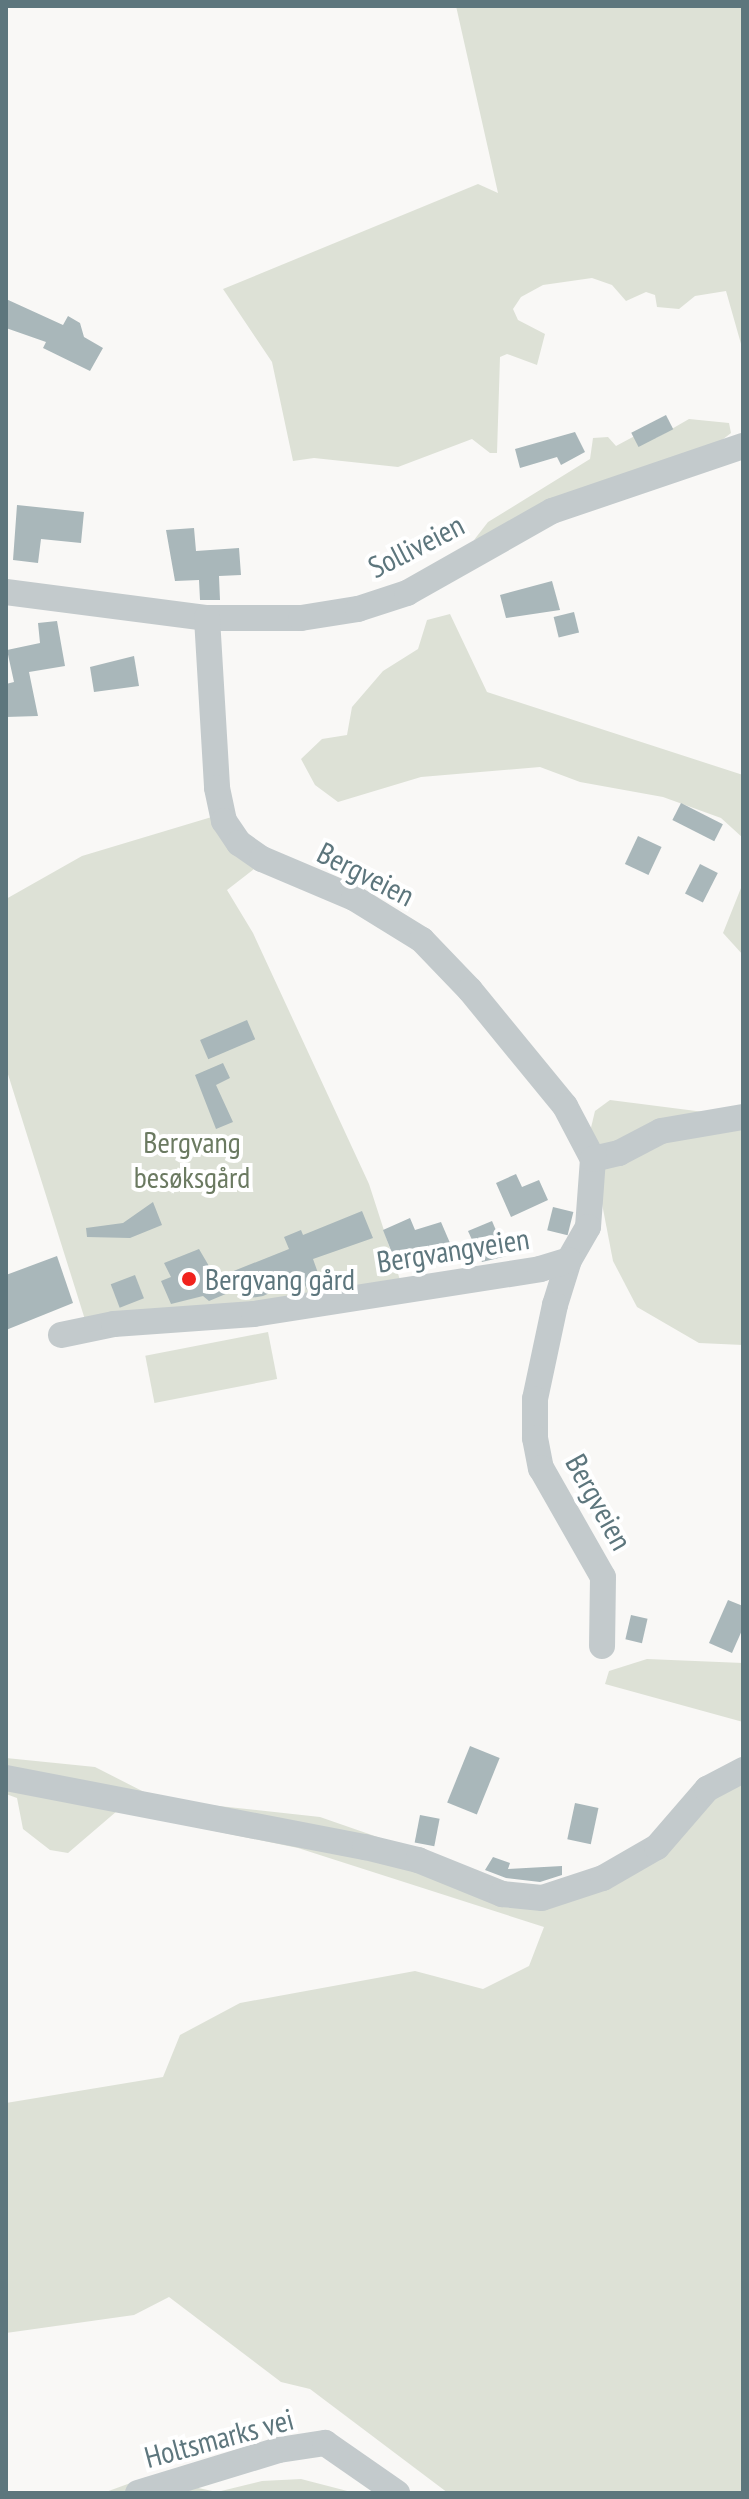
<!DOCTYPE html>
<html>
<head>
<meta charset="utf-8">
<style>
  body { margin:0 }
  #map { position:relative; width:749px; height:2499px; overflow:hidden; background:#f9f8f6; font-family:"PT Sans Narrow",sans-serif }
  div>[style] { position:absolute }
  .green>* { inset:0; background:#dde1d6; transform-origin:0 0 }
  .building>* { inset:0; background:#a9b7ba; transform-origin:0 0 }
  .minor>* { height:26px; margin:-13px; padding:0 13px; transform-origin:13px; border-radius:13px; background:#c3cacc }
  .dots>* { width:22px; height:22px; translate:-50% -50%; box-sizing:border-box; border:4px solid #fff; border-radius:50% }
  span { translate:-50% -50%; white-space:nowrap; text-align:center; line-height:1.15; -webkit-text-stroke:8px #fff; paint-order:stroke }
  .street-label { font-size:30px; color:#5d767d }
  .park-label { font-size:30px; color:#6b7a61 }
  .poi-label { font-size:30px; color:#5d767d }
  .left { translate:0 -50%; text-align:left }
  .frame { position:absolute; inset:0; border:8px solid #5d767d; pointer-events:none }
</style>
</head>
<body>
<div id="map">
  <div class="green">
    <div style="clip-path:polygon(456px 6px,743px 6px,743px 351px,726px 291px,695px 296px,679px 309px,657px 307px,655px 295px,646px 292px,626px 301px,612px 285px,592px 278px,543px 285px,521px 297px,513px 309px,518px 320px,545px 334px,537px 365px,507px 354px,500px 357px,497px 453px,490px 453px,472px 439px,398px 467px,314px 458px,293px 461px,272px 362px,223px 289px,478px 184px,498px 193px)"></div>
    <div style="clip-path:polygon(689px 419px,729px 423px,731px 433px,717px 444px,474px 540px,488px 522px,590px 459px,593px 438px,608px 437px,616px 446px,644px 431px,656px 438px)"></div>
    <div style="clip-path:polygon(450px 614px,487px 692px,743px 775px,743px 838px,721px 818px,663px 797px,580px 782px,540px 767px,421px 777px,338px 802px,315px 785px,301px 759px,322px 739px,347px 735px,352px 707px,383px 671px,418px 649px,427px 620px)"></div>
    <div style="clip-path:polygon(215px 816px,258px 866px,227px 890px,253px 933px,369px 1184px,401px 1283px,87px 1326px,6px 1068px,6px 899px,82px 856px)"></div>
    <div style="clip-path:polygon(743px 883px,743px 955px,723px 933px)"></div>
    <div style="clip-path:polygon(610px 1100px,743px 1117px,743px 1345px,699px 1343px,637px 1307px,613px 1261px,589px 1136px,595px 1111px)"></div>
    <div style="left:268px;top:1332px;width:48px;height:125px;rotate:79deg"></div>
    <div style="clip-path:polygon(647px 1659px,743px 1663px,743px 1722px,605px 1684px,609px 1671px)"></div>
    <div style="clip-path:polygon(6px 1758px,95px 1767px,148px 1794px,191px 1803px,320px 1817px,539px 1893px,638px 1860px,743px 1759px,743px 2493px,448px 2493px,310px 2389px,281px 2382px,169px 2297px,134px 2315px,6px 2333px,6px 2103px,163px 2077px,180px 2035px,240px 2003px,415px 1971px,483px 1989px,529px 1966px,544px 1927px,298px 1848px,117px 1811px,68px 1853px,50px 1850px,23px 1829px,17px 1798px,6px 1794px)"></div>
    <div style="clip-path:polygon(147px 2477px,217px 2492px,262px 2481px,301px 2479px,355px 2493px,103px 2493px)"></div>
  </div>
  <div class="building">
    <div style="clip-path:polygon(6px 299px,63px 325px,68px 316px,80px 323px,84px 337px,103px 348px,90px 371px,43px 348px,46px 342px,6px 328px)"></div>
    <div style="left:666px;top:415px;width:16px;height:39px;rotate:63deg"></div>
    <div style="clip-path:polygon(575px 432px,585px 452px,561px 465px,557px 457px,520px 468px,515px 449px)"></div>
    <div style="clip-path:polygon(17px 505px,84px 512px,81px 543px,41px 539px,38px 563px,13px 560px)"></div>
    <div style="clip-path:polygon(194px 528px,196px 551px,239px 548px,241px 575px,219px 576px,220px 600px,200px 600px,199px 580px,175px 581px,166px 530px)"></div>
    <div style="clip-path:polygon(552px 581px,560px 610px,506px 618px,500px 595px)"></div>
    <div style="left:574px;top:612px;width:21px;height:21px;rotate:76deg"></div>
    <div style="clip-path:polygon(57px 621px,65px 666px,29px 672px,38px 716px,6px 717px,6px 684px,14px 682px,7px 650px,40px 643px,38px 623px)"></div>
    <div style="clip-path:polygon(134px 656px,139px 686px,94px 692px,90px 667px)"></div>
    <div style="left:681px;top:803px;width:47px;height:19px;rotate:27deg"></div>
    <div style="left:638px;top:836px;width:26px;height:31px;rotate:25deg"></div>
    <div style="left:700px;top:864px;width:20px;height:33px;rotate:27deg"></div>
    <div style="left:247px;top:1020px;width:21px;height:51px;rotate:67deg"></div>
    <div style="clip-path:polygon(223px 1063px,230px 1078px,216px 1085px,233px 1122px,216px 1129px,195px 1075px)"></div>
    <div style="clip-path:polygon(516px 1174px,522px 1187px,539px 1180px,548px 1200px,511px 1217px,496px 1183px)"></div>
    <div style="clip-path:polygon(153px 1202px,162px 1225px,130px 1238px,87px 1237px,86px 1228px,123px 1223px)"></div>
    <div style="left:553px;top:1207px;width:21px;height:24px;rotate:14deg"></div>
    <div style="clip-path:polygon(362px 1211px,373px 1238px,313px 1259px,323px 1287px,307px 1290px,302px 1278px,263px 1296px,244px 1299px,240px 1288px,209px 1301px,203px 1296px,171px 1304px,161px 1281px,171px 1277px,164px 1263px,199px 1249px,216px 1278px,289px 1249px,284px 1237px,301px 1230px,303px 1235px)"></div>
    <div style="clip-path:polygon(410px 1218px,415px 1230px,441px 1222px,450px 1243px,397px 1266px,383px 1230px)"></div>
    <div style="clip-path:polygon(492px 1221px,507px 1256px,482px 1262px,468px 1231px)"></div>
    <div style="clip-path:polygon(57px 1256px,73px 1303px,6px 1330px,6px 1275px)"></div>
    <div style="left:135px;top:1275px;width:25px;height:26px;rotate:69deg"></div>
    <div style="clip-path:polygon(728px 1600px,743px 1606px,743px 1628px,732px 1653px,709px 1643px)"></div>
    <div style="left:631px;top:1615px;width:17px;height:25px;rotate:13deg"></div>
    <div style="left:470px;top:1746px;width:32px;height:61px;rotate:22deg"></div>
    <div style="left:575px;top:1803px;width:24px;height:37px;rotate:12deg"></div>
    <div style="left:420px;top:1815px;width:20px;height:28px;rotate:11deg"></div>
    <div style="clip-path:polygon(493px 1857px,510px 1863px,508px 1869px,562px 1866px,562px 1875px,540px 1882px,506px 1878px,485px 1870px)"></div>
  </div>
  <div class="minor">
    <div style="left:6px;top:592px;width:203px;rotate:7.4deg"></div>
    <div style="left:207px;top:618px;width:94px"></div>
    <div style="left:301px;top:618px;width:58px;rotate:-9deg"></div>
    <div style="left:358px;top:609px;width:52px;rotate:-18.1deg"></div>
    <div style="left:407px;top:593px;width:167px;rotate:-29.5deg"></div>
    <div style="left:552px;top:511px;width:202px;rotate:-18.8deg"></div>
    <div style="left:207px;top:618px;width:170px;rotate:86.6deg"></div>
    <div style="left:217px;top:788px;width:34px;rotate:78deg"></div>
    <div style="left:224px;top:821px;width:27px;rotate:56deg"></div>
    <div style="left:239px;top:843px;width:28px;rotate:35deg"></div>
    <div style="left:262px;top:859px;width:100px;rotate:23deg"></div>
    <div style="left:354px;top:898px;width:80px;rotate:31.7deg"></div>
    <div style="left:422px;top:940px;width:69px;rotate:46.2deg"></div>
    <div style="left:470px;top:990px;width:150px;rotate:50.7deg"></div>
    <div style="left:565px;top:1106px;width:60px;rotate:62.2deg"></div>
    <div style="left:593px;top:1159px;width:68px;rotate:94.2deg"></div>
    <div style="left:588px;top:1227px;width:38px;rotate:120deg"></div>
    <div style="left:569px;top:1260px;width:47px;rotate:107.3deg"></div>
    <div style="left:555px;top:1305px;width:96px;rotate:102deg"></div>
    <div style="left:535px;top:1399px;width:39px;rotate:90deg"></div>
    <div style="left:535px;top:1438px;width:31px;rotate:79deg"></div>
    <div style="left:541px;top:1468px;width:125px;rotate:60.4deg"></div>
    <div style="left:603px;top:1577px;width:69px;rotate:90.8deg"></div>
    <div style="left:593px;top:1159px;width:27px;rotate:-13deg"></div>
    <div style="left:619px;top:1153px;width:47px;rotate:-27.6deg"></div>
    <div style="left:661px;top:1131px;width:83px;rotate:-9.7deg"></div>
    <div style="left:61px;top:1335px;width:54px;rotate:-11.7deg"></div>
    <div style="left:114px;top:1324px;width:140px;rotate:-4.1deg"></div>
    <div style="left:254px;top:1314px;width:290px;rotate:-8.9deg"></div>
    <div style="left:540px;top:1269px;width:30px;rotate:-17deg"></div>
    <div style="left:6px;top:1778px;width:366px;rotate:10.9deg"></div>
    <div style="left:365px;top:1847px;width:55px;rotate:13.8deg"></div>
    <div style="left:418px;top:1860px;width:91px;rotate:22deg"></div>
    <div style="left:502px;top:1894px;width:40px;rotate:5.7deg"></div>
    <div style="left:542px;top:1898px;width:64px;rotate:-18.2deg"></div>
    <div style="left:603px;top:1878px;width:62px;rotate:-29.9deg"></div>
    <div style="left:657px;top:1847px;width:77px;rotate:-49.2deg"></div>
    <div style="left:707px;top:1789px;width:41px;rotate:-27.8deg"></div>
    <div style="left:138px;top:2493px;width:147px;rotate:-17deg"></div>
    <div style="left:279px;top:2450px;width:47px;rotate:-8.7deg"></div>
    <div style="left:325px;top:2443px;width:88px;rotate:34.8deg"></div>
  </div>
  <div class="dots">
    <div style="left:189px;top:1279px;background:#f1221d"></div>
  </div>
  <div class="street-label">
    <span style="left:416px;top:546px;rotate:-27deg">Solliveien</span>
    <span style="left:366px;top:874px;rotate:27deg">Bergveien</span>
    <span style="left:453px;top:1250px;rotate:-9deg">Bergvangveien</span>
    <span style="left:599px;top:1502px;rotate:61deg">Bergveien</span>
    <span style="left:219px;top:2438px;rotate:-15deg">Holtsmarks vei</span>
  </div>
  <div class="park-label">
    <span style="left:192px;top:1159px">Bergvang<br>besøksgård</span>
  </div>
  <div class="poi-label">
    <span class="left" style="left:205px;top:1279px">Bergvang gård</span>
  </div>
  <div class="frame"></div>
</div>
</body>
</html>
